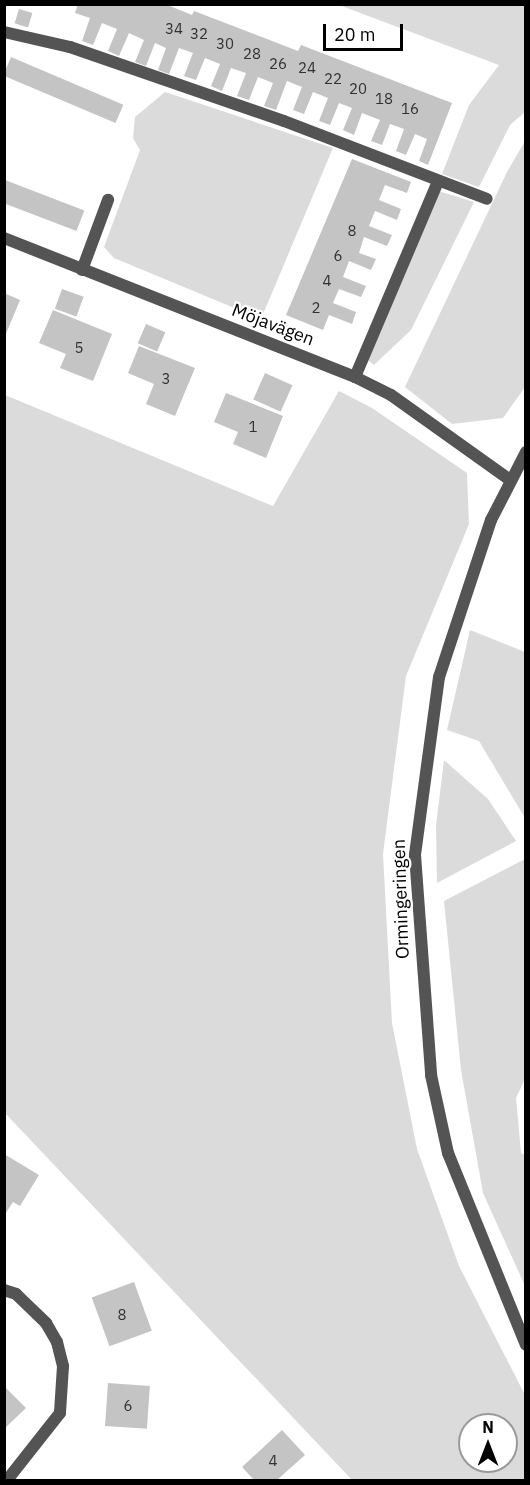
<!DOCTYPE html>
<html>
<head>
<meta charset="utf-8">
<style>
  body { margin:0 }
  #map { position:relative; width:530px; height:1485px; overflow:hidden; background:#fff; font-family:"IBM Plex Sans",sans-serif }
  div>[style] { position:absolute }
  .green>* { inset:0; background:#dbdbdb }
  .building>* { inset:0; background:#c4c4c4; transform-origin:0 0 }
  .service>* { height:12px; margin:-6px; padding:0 6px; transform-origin:6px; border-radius:6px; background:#545454 }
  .minor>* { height:12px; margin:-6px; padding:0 6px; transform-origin:6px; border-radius:6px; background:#545454 }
  .tertiary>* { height:12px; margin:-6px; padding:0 6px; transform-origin:6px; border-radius:6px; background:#545454 }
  span { translate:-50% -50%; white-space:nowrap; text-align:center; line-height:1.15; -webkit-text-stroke:4.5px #fff; paint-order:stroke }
  .number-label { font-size:15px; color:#313131 }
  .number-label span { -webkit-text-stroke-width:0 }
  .street-label { font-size:18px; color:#000 }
  .frame { position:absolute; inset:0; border:6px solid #000; pointer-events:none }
  .north { position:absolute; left:458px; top:1413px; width:60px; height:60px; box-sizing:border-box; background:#fff; border:2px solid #999; border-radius:50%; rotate:0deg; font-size:16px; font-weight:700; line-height:24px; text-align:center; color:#000 }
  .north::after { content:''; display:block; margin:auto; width:21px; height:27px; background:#000; clip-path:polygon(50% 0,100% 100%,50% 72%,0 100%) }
  .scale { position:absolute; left:323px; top:24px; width:80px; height:27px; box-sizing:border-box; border:3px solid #000; border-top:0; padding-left:8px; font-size:18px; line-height:21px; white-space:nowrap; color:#000; -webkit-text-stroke:4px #fff; paint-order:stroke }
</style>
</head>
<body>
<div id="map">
  <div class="green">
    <div style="clip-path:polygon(339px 5px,525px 5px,525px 112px,510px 125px,479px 187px,442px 174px,469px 105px,499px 65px)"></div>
    <div style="clip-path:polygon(165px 92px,333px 148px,261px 319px,114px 258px,104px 247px,140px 150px,133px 138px,135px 117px)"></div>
    <div style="clip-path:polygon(525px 141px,525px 387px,503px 418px,452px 424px,405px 387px,507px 172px)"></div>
    <div style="clip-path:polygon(435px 190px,474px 202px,411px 330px,374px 365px,363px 356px)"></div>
    <div style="clip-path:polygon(evenodd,339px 391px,372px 408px,467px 473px,469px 524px,406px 676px,383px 854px,392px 1023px,417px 1149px,459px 1266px,525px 1395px,525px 1480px,352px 1480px,5px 1113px,5px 395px,273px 506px,339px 391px,470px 1425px,506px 1425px,506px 1461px,470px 1461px,470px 1425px)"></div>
    <div style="clip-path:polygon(470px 630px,525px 652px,525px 818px,479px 741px,447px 730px)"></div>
    <div style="clip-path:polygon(444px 760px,488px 799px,516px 841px,437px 883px,436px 825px)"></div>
    <div style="clip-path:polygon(525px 859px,526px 1077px,516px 1098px,521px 1153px,526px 1156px,525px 1286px,483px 1193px,461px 1070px,444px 901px)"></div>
  </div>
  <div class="building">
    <div style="clip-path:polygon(78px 4px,165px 4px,192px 15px,194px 11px,298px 51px,301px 45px,452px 103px,428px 165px,419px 161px,427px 139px,415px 134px,406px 155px,396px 151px,404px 129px,390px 124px,382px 145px,371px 141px,380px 120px,362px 113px,354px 135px,343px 130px,352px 108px,339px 103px,330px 125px,319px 121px,328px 98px,313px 92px,304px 114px,293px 110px,302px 87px,287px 81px,276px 110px,264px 106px,273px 83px,258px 77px,249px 100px,237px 96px,246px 73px,231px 68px,222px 91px,211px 86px,220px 64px,205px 58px,196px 80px,184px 76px,193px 53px,179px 48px,169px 74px,158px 70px,166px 48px,155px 43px,146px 66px,135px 62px,144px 40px,129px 33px,119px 56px,108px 51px,117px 29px,102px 23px,93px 45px,82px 41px,90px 18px,75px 13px)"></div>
    <div style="left:19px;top:9px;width:14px;height:15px;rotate:17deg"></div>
    <div style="left:11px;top:57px;width:122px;height:20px;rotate:23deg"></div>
    <div style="clip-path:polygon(352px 159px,411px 182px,407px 193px,385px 185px,379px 200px,401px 209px,397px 220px,375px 211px,369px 226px,392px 235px,387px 246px,364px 237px,359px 253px,376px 259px,371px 270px,349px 261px,343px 277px,366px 286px,361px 297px,339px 289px,333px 303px,356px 312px,352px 324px,329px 315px,323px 330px,286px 315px)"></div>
    <div style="left:5px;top:180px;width:85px;height:22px;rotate:21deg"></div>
    <div style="left:62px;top:289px;width:23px;height:21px;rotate:20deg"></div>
    <div style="clip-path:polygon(4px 293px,20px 300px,5px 336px,4px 336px)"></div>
    <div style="clip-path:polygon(53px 310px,112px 334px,93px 381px,60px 368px,66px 354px,39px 343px)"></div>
    <div style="left:146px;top:324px;width:21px;height:21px;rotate:23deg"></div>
    <div style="clip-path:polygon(139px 346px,195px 368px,175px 416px,146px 404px,154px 384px,128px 373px)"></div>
    <div style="left:265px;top:373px;width:30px;height:29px;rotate:24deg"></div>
    <div style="clip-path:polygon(226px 393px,283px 416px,266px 458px,233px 444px,238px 432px,214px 422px)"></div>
    <div style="clip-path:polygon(4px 1154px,39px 1175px,20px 1206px,13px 1202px,4px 1216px)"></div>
    <div style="left:134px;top:1282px;width:52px;height:45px;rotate:70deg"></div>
    <div style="left:108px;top:1383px;width:42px;height:43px;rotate:4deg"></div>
    <div style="clip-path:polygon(4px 1386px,26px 1408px,4px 1429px)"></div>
    <div style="clip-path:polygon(282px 1430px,305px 1455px,277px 1480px,254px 1480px,242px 1467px)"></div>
  </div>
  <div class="service">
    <div style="left:4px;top:32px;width:68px;rotate:12.8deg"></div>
    <div style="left:70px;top:47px;width:226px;rotate:19.1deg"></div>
    <div style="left:284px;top:121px;width:217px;rotate:21deg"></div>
    <div style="left:82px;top:270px;width:75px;rotate:-69.6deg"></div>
    <div style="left:355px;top:377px;width:213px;rotate:-67deg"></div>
  </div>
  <div class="minor">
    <div style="left:4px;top:238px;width:378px;rotate:21.6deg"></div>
    <div style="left:355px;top:377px;width:40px;rotate:26.6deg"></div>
    <div style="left:391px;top:395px;width:146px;rotate:35.5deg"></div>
    <div style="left:4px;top:1290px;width:13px;rotate:18deg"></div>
    <div style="left:16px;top:1294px;width:42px;rotate:44deg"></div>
    <div style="left:46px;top:1323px;width:22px;rotate:60deg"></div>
    <div style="left:57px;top:1342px;width:25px;rotate:76deg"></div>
    <div style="left:63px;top:1366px;width:47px;rotate:93.7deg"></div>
    <div style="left:60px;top:1413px;width:85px;rotate:128.3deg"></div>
  </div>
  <div class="tertiary">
    <div style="left:526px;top:452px;width:76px;rotate:117.2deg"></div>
    <div style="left:491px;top:520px;width:165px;rotate:108.3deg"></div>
    <div style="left:439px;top:677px;width:180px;rotate:97.7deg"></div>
    <div style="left:415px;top:855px;width:221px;rotate:85.8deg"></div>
    <div style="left:431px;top:1075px;width:80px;rotate:77.7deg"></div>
    <div style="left:448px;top:1153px;width:207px;rotate:67.9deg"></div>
  </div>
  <div class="number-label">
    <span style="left:174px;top:29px">34</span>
    <span style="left:199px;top:34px">32</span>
    <span style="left:225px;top:44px">30</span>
    <span style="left:252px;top:54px">28</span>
    <span style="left:278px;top:64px">26</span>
    <span style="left:307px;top:68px">24</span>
    <span style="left:333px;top:79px">22</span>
    <span style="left:358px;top:89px">20</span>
    <span style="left:384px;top:99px">18</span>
    <span style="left:410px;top:109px">16</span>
    <span style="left:352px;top:231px">8</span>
    <span style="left:338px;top:256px">6</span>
    <span style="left:327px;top:281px">4</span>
    <span style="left:316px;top:308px">2</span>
    <span style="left:79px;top:348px">5</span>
    <span style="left:166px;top:379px">3</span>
    <span style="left:253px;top:427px">1</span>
    <span style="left:122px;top:1315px">8</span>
    <span style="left:128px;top:1406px">6</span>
    <span style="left:273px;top:1461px">4</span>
  </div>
  <div class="street-label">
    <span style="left:273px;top:325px;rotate:21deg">Möjavägen</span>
    <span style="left:401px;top:899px;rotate:-92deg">Ormingeringen</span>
  </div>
  <div class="frame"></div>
  <div class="north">N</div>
  <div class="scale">20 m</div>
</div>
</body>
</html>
